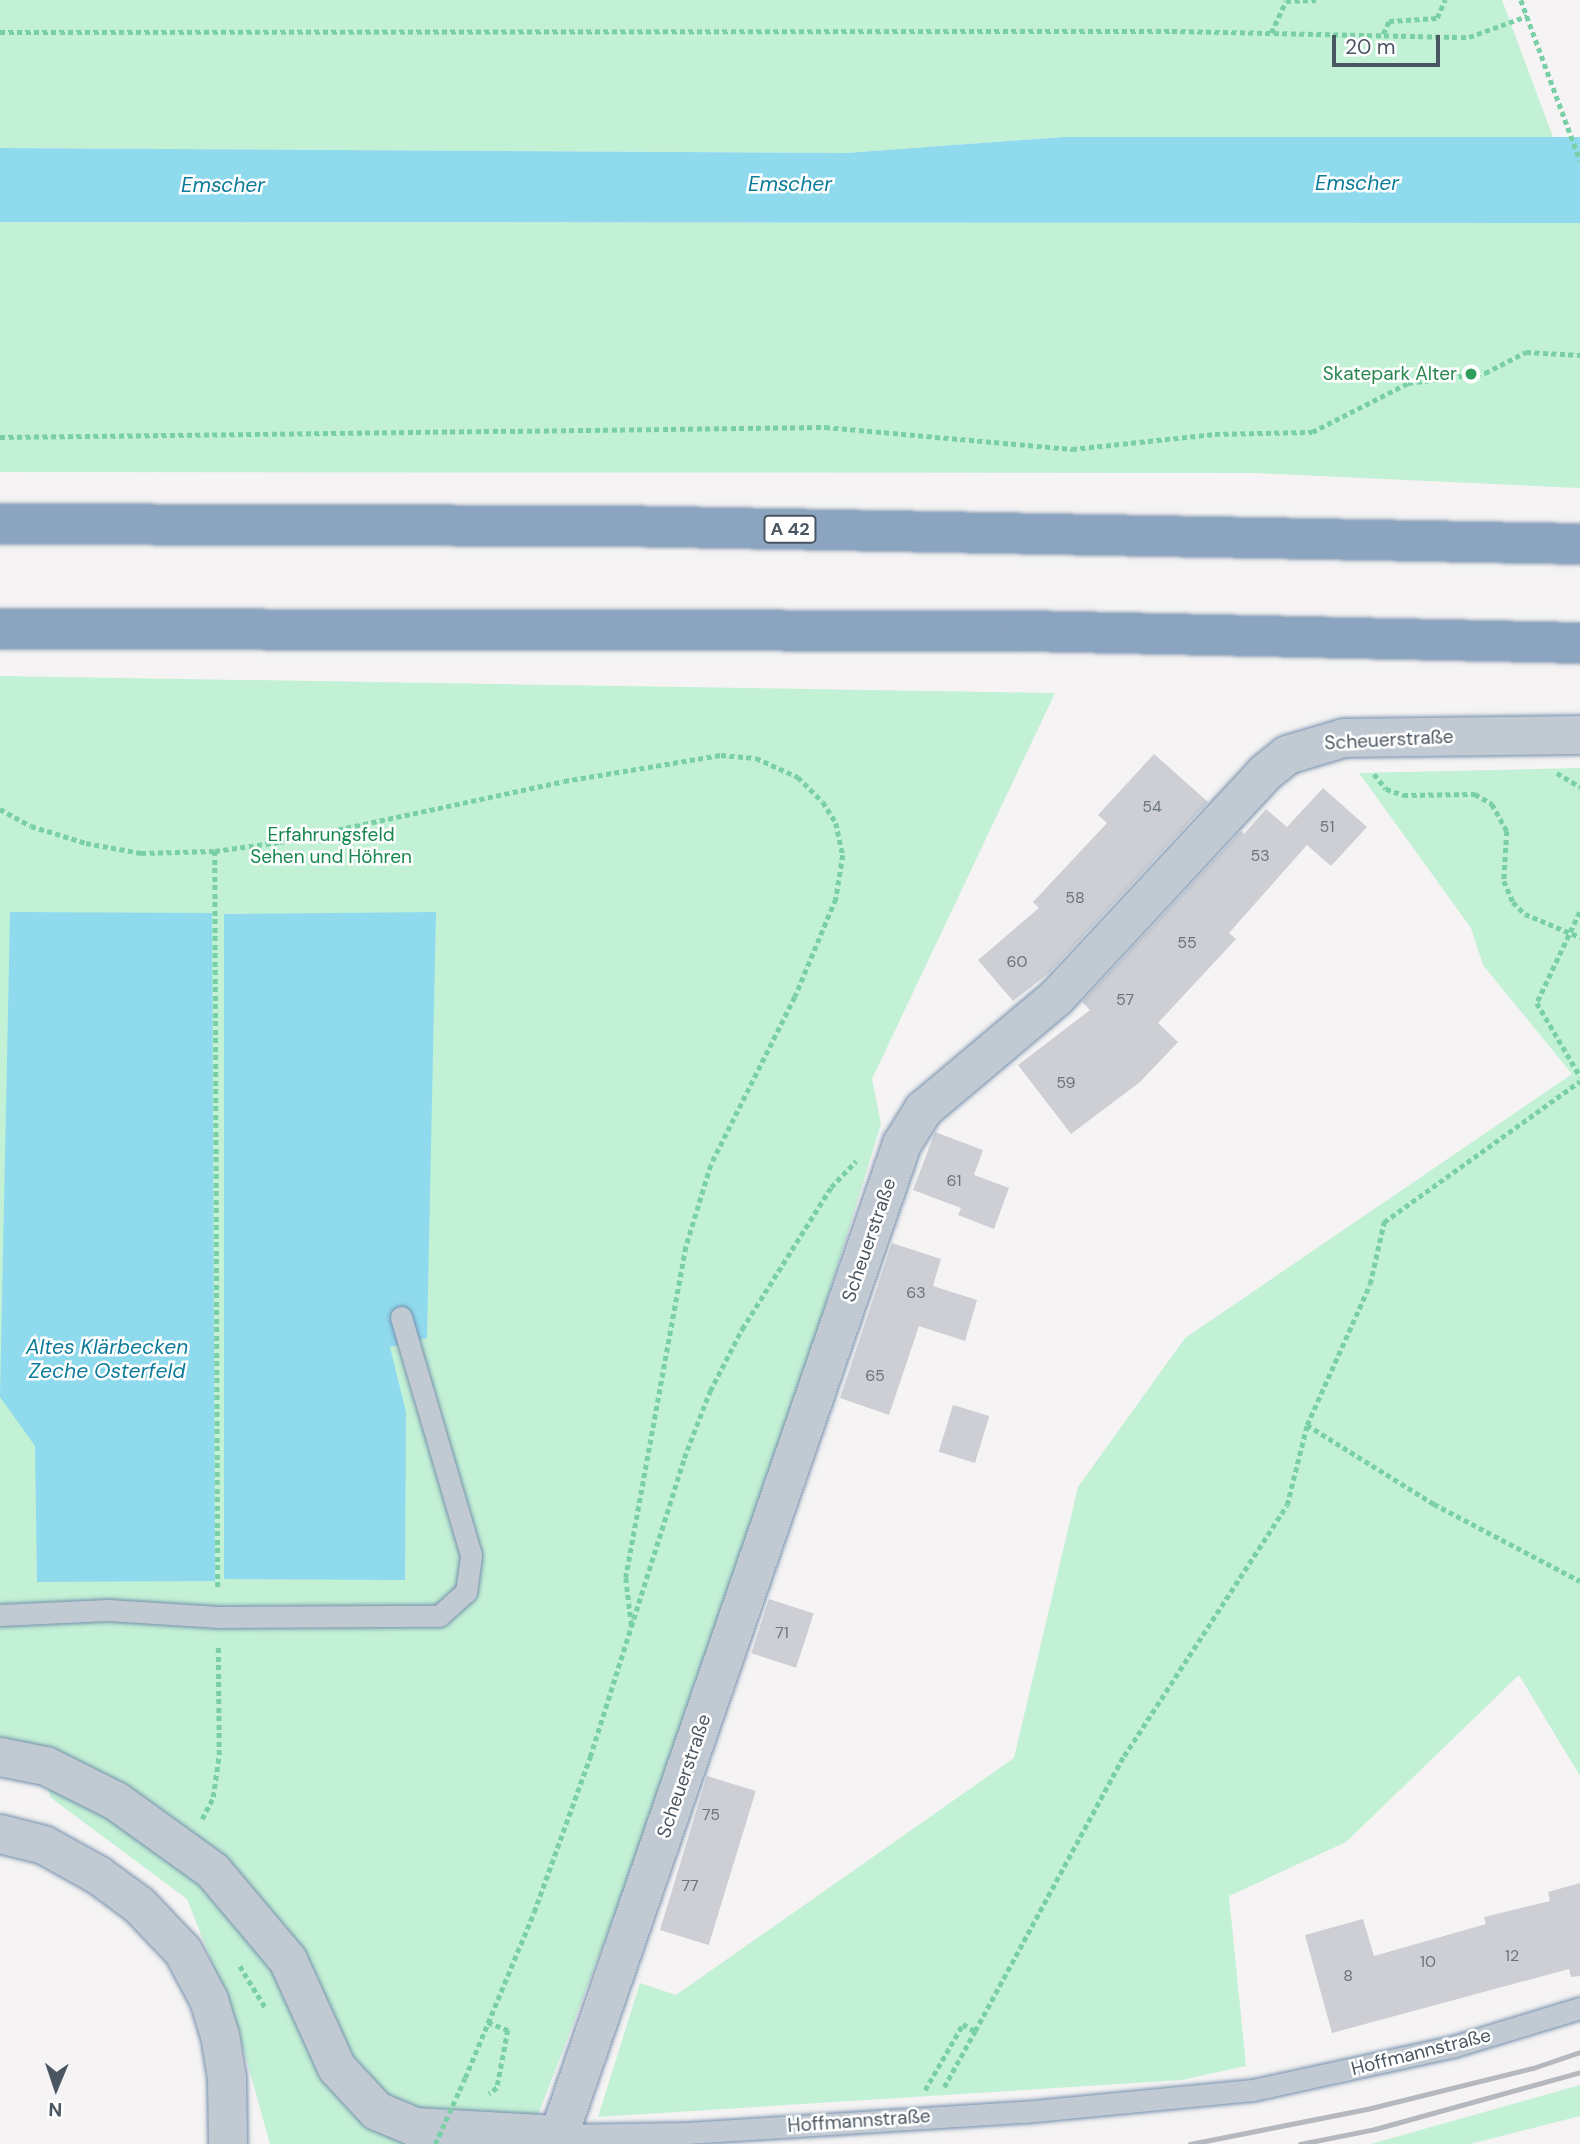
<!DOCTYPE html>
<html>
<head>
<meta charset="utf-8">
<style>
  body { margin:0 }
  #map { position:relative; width:1580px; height:2144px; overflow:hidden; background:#f5f3f3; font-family:"DM Sans",sans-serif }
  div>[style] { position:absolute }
  .green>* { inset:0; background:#c3f1d5 }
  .water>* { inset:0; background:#90daee }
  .building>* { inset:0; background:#cdcfd5; transform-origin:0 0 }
  .path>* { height:4.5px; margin-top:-2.25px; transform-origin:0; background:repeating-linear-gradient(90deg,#7ad0a6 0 5px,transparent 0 8.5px) }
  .roads { filter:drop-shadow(0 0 2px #7690ad) drop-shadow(0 0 2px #7690ad) }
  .lane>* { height:21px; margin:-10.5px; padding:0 10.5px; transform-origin:10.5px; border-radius:10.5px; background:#c1cad2 }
  .street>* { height:38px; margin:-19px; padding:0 19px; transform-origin:19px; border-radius:19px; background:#c1cad2 }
  .highway>* { height:38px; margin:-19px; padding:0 19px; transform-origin:19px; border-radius:19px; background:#8ba5c1 }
  .rail>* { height:5px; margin:-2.5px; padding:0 2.5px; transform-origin:2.5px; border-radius:2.5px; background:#b5b8bd }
  .path-bridge>* { height:4.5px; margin-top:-2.25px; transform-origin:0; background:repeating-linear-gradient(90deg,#7ad0a6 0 5px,transparent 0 8.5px) }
  .dots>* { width:19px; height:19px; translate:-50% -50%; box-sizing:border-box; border:4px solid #fff; border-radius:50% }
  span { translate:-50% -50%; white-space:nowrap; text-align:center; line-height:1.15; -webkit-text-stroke:5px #fff; paint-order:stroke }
  .number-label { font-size:16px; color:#6b747e }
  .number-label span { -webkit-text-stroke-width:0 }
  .shield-label span { padding:2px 5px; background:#fff; border:2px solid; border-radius:5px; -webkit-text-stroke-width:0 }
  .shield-label { font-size:18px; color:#4a5661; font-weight:700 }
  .leisure-label { font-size:19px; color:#27864d }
  .right { translate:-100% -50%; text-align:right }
  .street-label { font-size:19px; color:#4a5661 }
  .park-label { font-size:19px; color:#17864f }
  .water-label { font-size:21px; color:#0c7c9b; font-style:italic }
  .north { position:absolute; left:21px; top:2053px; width:70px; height:70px; -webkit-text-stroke:5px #fff; paint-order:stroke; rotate:182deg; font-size:19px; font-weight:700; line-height:28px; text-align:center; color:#4a5661 }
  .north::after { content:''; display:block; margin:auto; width:24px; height:32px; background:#4a5661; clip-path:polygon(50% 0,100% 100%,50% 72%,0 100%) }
  .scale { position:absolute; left:1332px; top:35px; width:108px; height:32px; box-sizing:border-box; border:4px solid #4a5661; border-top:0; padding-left:9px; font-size:21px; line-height:24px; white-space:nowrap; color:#4a5661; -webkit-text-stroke:5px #fff; paint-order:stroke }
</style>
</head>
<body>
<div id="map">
  <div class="green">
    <div style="clip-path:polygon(0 0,1502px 0,1553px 137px,1063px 137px,846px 153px,0 148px)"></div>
    <div style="clip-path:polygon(0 222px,1580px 223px,1580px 488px,1254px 473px,0 472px)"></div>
    <div style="clip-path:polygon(0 676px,1055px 693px,872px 1079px,881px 1124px,785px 1437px,653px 1815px,527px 2144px,270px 2144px,237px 2026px,187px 1899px,51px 1798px,36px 1754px,0 1761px)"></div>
    <div style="clip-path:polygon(1580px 768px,1580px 1776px,1519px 1675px,1346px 1842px,1229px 1896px,1246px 2066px,1182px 2080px,598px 2117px,640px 1983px,676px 1995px,1014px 1758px,1078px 1487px,1185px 1338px,1572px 1074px,1483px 965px,1471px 928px,1359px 773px)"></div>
    <div style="clip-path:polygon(1580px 2085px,1580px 2116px,1470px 2144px,1371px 2144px)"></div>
  </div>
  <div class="water">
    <div style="clip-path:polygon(1063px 137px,1580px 137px,1580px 223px,0 222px,0 148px,846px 153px)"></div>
    <div style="clip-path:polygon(10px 912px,212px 913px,215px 1581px,37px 1582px,35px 1446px,0 1397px)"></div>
    <div style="clip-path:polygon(436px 912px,427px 1338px,390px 1347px,406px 1412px,405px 1580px,224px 1579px,224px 914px)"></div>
  </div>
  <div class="building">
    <div style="clip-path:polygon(1154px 754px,1208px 802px,1049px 973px,1013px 1001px,978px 960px,1039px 908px,1033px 902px,1107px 823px,1098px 815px)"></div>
    <div style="clip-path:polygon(1323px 788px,1367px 827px,1331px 866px,1307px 845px,1229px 933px,1236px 939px,1158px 1023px,1178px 1042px,1140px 1082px,1071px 1134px,1018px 1065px,1090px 1010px,1082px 1002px,1241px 831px,1244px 834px,1266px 809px,1287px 827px)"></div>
    <div style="clip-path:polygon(935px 1132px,983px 1150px,974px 1175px,1009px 1188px,994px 1229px,958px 1215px,961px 1208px,913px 1190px)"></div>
    <div style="clip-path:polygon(892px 1243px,941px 1259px,933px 1286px,977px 1300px,965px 1341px,919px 1326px,889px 1415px,840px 1398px)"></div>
    <div style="left:953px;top:1405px;width:38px;height:49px;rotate:17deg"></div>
    <div style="left:769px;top:1599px;width:47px;height:57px;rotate:18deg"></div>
    <div style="left:707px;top:1776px;width:51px;height:161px;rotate:17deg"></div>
    <div style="clip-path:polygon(1580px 1883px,1580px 1976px,1571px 1977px,1569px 1969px,1332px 2033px,1305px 1935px,1363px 1919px,1374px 1956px,1486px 1924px,1484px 1917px,1550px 1901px,1548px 1892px)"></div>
  </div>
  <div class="path">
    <div style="left:1521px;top:0;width:171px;rotate:69.8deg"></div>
    <div style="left:0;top:32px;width:1172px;rotate:-0.05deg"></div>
    <div style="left:1172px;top:31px;width:297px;rotate:1.2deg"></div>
    <div style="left:1469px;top:37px;width:62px;rotate:-19.9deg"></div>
    <div style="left:1271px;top:33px;width:35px;rotate:-65deg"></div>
    <div style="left:1286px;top:1px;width:30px;rotate:-2deg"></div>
    <div style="left:1383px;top:34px;width:14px;rotate:-65deg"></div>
    <div style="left:1389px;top:21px;width:48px;rotate:-3.6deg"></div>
    <div style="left:1437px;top:18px;width:20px;rotate:-66deg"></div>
    <div style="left:0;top:437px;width:825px;rotate:-0.69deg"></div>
    <div style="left:825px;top:427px;width:248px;rotate:5.1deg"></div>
    <div style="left:1072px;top:449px;width:144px;rotate:-6deg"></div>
    <div style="left:1215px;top:434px;width:97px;rotate:-1.2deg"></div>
    <div style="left:1312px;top:432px;width:108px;rotate:-27deg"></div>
    <div style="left:1408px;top:383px;width:78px;rotate:-7.4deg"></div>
    <div style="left:1485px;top:373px;width:46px;rotate:-27.1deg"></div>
    <div style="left:1526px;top:352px;width:54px;rotate:3.2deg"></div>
    <div style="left:1557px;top:773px;width:27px;rotate:31deg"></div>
    <div style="left:1374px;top:774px;width:19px;rotate:51deg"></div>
    <div style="left:1386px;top:789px;width:18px;rotate:19deg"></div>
    <div style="left:1403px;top:795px;width:72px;rotate:-0.8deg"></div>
    <div style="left:0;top:809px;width:35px;rotate:29deg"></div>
    <div style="left:31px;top:826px;width:58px;rotate:17.2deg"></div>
    <div style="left:86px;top:843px;width:56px;rotate:10.3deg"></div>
    <div style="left:141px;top:853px;width:74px;rotate:-1.5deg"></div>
    <div style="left:215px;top:851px;width:66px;rotate:-7.9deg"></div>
    <div style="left:280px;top:842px;width:290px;rotate:-12.1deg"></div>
    <div style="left:564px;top:781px;width:159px;rotate:-9.4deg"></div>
    <div style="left:721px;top:755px;width:35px;rotate:5deg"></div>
    <div style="left:756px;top:758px;width:46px;rotate:24.3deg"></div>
    <div style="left:798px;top:777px;width:35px;rotate:45deg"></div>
    <div style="left:823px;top:802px;width:25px;rotate:58deg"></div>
    <div style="left:836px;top:823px;width:33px;rotate:78deg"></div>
    <div style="left:843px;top:855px;width:45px;rotate:99deg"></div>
    <div style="left:836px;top:899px;width:106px;rotate:112.7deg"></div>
    <div style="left:795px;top:997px;width:188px;rotate:116.6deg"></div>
    <div style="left:711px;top:1165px;width:86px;rotate:107deg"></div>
    <div style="left:686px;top:1247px;width:336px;rotate:100.3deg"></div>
    <div style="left:626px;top:1578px;width:51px;rotate:83.3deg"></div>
    <div style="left:215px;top:851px;width:738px;rotate:89.77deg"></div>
    <div style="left:1580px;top:912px;width:101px;rotate:115.3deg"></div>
    <div style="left:1537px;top:1003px;width:85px;rotate:59.5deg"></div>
    <div style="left:1307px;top:1425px;width:150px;rotate:31.9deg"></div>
    <div style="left:1434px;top:1504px;width:165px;rotate:27.8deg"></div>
    <div style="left:202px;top:1819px;width:25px;rotate:-63deg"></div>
    <div style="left:213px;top:1797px;width:42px;rotate:-81.9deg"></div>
    <div style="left:219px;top:1755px;width:109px;rotate:-90.5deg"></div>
    <div style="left:240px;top:1966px;width:48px;rotate:58.6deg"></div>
    <div style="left:488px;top:2022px;width:22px;rotate:22deg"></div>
    <div style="left:508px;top:2030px;width:59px;rotate:100.7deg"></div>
    <div style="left:497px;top:2088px;width:10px;rotate:143deg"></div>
    <div style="left:465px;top:2078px;width:180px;rotate:-67.4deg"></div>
    <div style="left:534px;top:1912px;width:165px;rotate:-70.1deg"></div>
    <div style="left:590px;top:1757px;width:313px;rotate:-72.5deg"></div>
    <div style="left:684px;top:1458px;width:72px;rotate:-68.8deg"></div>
    <div style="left:710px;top:1391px;width:70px;rotate:-62.7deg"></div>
    <div style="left:742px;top:1329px;width:168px;rotate:-57.9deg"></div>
    <div style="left:831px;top:1187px;width:36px;rotate:-46deg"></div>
    <div style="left:944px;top:2087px;width:64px;rotate:-61deg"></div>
    <div style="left:925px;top:2090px;width:76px;rotate:-60.1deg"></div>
    <div style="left:963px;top:2024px;width:14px;rotate:30deg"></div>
    <div style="left:975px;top:2031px;width:313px;rotate:-61.6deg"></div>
    <div style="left:1124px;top:1756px;width:299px;rotate:-57deg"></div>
    <div style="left:1287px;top:1505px;width:82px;rotate:-76deg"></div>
    <div style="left:1307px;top:1425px;width:154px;rotate:-65.9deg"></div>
    <div style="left:1370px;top:1284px;width:64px;rotate:-77.3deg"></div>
    <div style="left:1384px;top:1222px;width:241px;rotate:-35.7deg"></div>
  </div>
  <div class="roads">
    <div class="lane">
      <div style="left:0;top:1615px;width:108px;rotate:-2.7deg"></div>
      <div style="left:108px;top:1610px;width:111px;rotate:3.6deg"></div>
      <div style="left:219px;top:1617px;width:220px;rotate:-0.3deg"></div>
      <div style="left:439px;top:1616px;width:36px;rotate:-42deg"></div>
      <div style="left:466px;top:1592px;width:37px;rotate:-82deg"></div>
      <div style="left:471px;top:1555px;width:248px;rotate:-106.4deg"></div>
      <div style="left:559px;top:2135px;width:128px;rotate:-0.9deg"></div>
      <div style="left:687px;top:2133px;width:338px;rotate:-3.6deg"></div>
      <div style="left:1024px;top:2112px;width:230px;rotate:-5.5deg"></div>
      <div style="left:1253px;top:2090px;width:207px;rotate:-12.3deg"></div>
      <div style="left:1455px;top:2046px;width:131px;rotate:-16.9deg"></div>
    </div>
    <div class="street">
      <div style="left:0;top:1757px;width:47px;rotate:11.1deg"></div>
      <div style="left:46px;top:1766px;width:78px;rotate:26.6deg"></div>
      <div style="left:116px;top:1801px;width:120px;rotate:35.8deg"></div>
      <div style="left:213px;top:1871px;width:116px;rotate:49.9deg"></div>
      <div style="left:288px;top:1960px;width:119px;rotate:65.6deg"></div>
      <div style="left:337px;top:2068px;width:59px;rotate:47.1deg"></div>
      <div style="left:377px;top:2111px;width:41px;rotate:22.8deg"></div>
      <div style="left:415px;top:2127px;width:144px;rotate:3.2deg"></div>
      <div style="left:559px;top:2135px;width:1049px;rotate:-70.91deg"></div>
      <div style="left:902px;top:1144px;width:40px;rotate:-58deg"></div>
      <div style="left:923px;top:1110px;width:175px;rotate:-40.1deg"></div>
      <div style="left:1057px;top:997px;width:306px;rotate:-47.1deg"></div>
      <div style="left:1265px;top:773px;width:28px;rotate:-39deg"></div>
      <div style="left:1287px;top:755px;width:59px;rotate:-16.6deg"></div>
      <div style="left:1344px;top:738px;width:236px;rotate:-0.7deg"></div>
      <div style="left:0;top:1834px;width:45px;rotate:14deg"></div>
      <div style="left:44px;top:1845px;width:62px;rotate:29.1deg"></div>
      <div style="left:98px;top:1875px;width:51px;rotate:36.2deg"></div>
      <div style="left:139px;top:1905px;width:64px;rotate:46.3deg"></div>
      <div style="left:183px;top:1951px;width:55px;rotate:62deg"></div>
      <div style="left:209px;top:2000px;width:37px;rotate:73deg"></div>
      <div style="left:220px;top:2035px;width:44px;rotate:80.8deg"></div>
      <div style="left:227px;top:2078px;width:66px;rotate:89.1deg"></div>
    </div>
    <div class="highway">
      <div style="left:0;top:524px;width:618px;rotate:0.19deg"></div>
      <div style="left:618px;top:526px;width:962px;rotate:1.07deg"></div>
      <div style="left:0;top:629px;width:1026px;rotate:0.11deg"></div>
      <div style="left:1026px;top:631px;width:554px;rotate:1.24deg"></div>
    </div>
  </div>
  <div class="rail">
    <div style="left:1190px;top:2144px;width:180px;rotate:-11.2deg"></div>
    <div style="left:1367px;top:2109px;width:171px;rotate:-13.9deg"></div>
    <div style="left:1533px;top:2068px;width:50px;rotate:-18.8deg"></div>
    <div style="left:1300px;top:2144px;width:76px;rotate:-11.3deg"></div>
    <div style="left:1375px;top:2129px;width:213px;rotate:-15.5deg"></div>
  </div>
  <div class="path-bridge">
    <div style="left:1475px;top:794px;width:20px;rotate:30deg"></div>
    <div style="left:1492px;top:804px;width:31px;rotate:61deg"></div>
    <div style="left:1507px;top:831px;width:50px;rotate:93.4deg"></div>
    <div style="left:1504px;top:881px;width:23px;rotate:67deg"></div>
    <div style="left:1513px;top:902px;width:17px;rotate:45deg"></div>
    <div style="left:1525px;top:914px;width:60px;rotate:22.7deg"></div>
    <div style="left:435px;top:2144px;width:72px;rotate:-65.6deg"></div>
  </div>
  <div class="dots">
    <div style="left:1471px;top:374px;background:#2e9e5b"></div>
  </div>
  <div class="number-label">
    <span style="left:1152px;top:807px">54</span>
    <span style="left:1327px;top:827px">51</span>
    <span style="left:1260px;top:856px">53</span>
    <span style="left:1075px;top:898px">58</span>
    <span style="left:1187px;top:943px">55</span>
    <span style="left:1017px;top:962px">60</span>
    <span style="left:1125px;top:1000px">57</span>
    <span style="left:1066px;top:1083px">59</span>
    <span style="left:954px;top:1181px">61</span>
    <span style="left:916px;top:1293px">63</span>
    <span style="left:875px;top:1376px">65</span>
    <span style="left:782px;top:1633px">71</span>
    <span style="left:711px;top:1815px">75</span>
    <span style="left:690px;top:1886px">77</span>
    <span style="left:1512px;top:1956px">12</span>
    <span style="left:1428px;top:1962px">10</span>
    <span style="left:1348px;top:1976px">8</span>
  </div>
  <div class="shield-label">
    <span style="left:790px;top:529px">A 42</span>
  </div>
  <div class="leisure-label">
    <span class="right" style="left:1457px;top:374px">Skatepark Alter</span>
  </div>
  <div class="street-label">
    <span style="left:1389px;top:740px;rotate:-3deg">Scheuerstraße</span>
    <span style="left:869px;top:1240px;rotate:-71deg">Scheuerstraße</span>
    <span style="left:684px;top:1776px;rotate:-71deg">Scheuerstraße</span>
    <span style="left:1421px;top:2052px;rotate:-14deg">Hoffmannstraße</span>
    <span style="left:859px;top:2121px;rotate:-4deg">Hoffmannstraße</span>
  </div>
  <div class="park-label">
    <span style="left:331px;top:846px">Erfahrungsfeld<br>Sehen und Höhren</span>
  </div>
  <div class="water-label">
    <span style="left:1357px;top:183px">Emscher</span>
    <span style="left:790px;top:184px">Emscher</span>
    <span style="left:223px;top:185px">Emscher</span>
    <span style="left:107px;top:1359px">Altes Klärbecken<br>Zeche Osterfeld</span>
  </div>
  <div class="north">N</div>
  <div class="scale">20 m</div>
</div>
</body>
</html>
